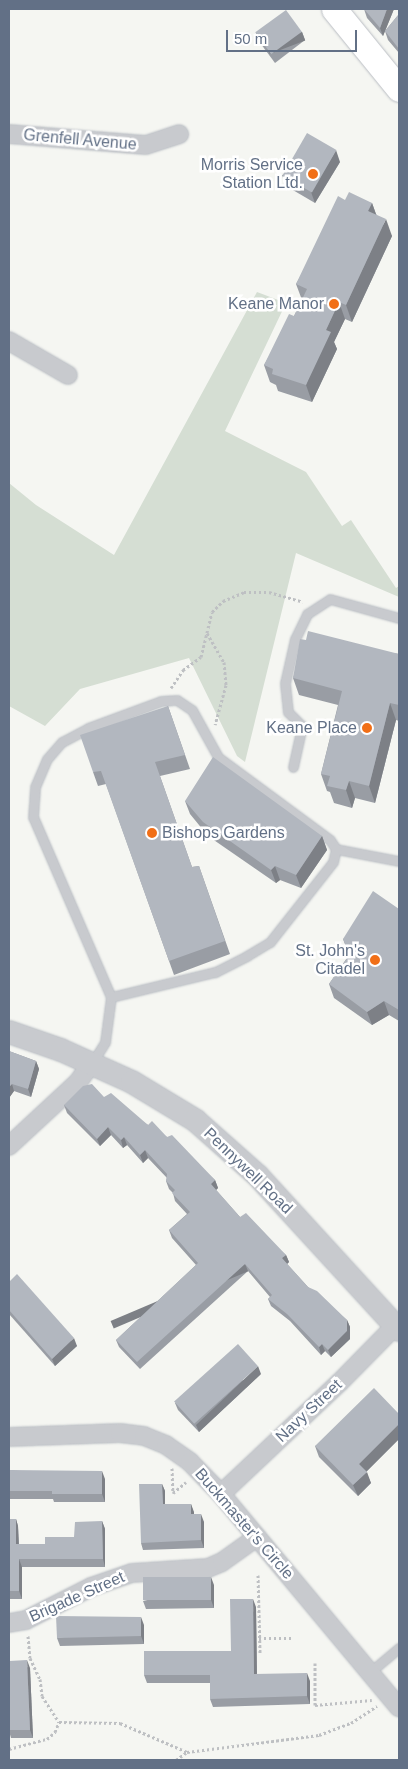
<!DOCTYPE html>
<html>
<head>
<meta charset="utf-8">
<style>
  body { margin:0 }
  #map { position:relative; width:408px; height:1769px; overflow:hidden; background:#f5f6f2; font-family:Arial,sans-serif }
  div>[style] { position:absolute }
  .green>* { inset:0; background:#d5ded3 }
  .path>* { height:3px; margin-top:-1.5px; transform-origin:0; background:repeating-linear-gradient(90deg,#bec0c3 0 2.5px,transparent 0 5px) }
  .roads { filter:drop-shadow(0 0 1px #b9bdc3) drop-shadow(0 0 1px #b9bdc3) }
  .service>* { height:9px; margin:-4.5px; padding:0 4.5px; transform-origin:4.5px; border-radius:4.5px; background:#c8cace }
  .minor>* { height:18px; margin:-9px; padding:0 9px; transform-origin:9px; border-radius:9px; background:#c8cace }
  .tertiary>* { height:22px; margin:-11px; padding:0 11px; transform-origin:11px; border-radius:11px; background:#c8cace }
  .secondary>* { height:25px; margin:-12.5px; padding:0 12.5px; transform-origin:12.5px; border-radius:12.5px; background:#fff }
  .wall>* { inset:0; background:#999da4 }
  .shaded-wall>* { inset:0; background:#7d8086; transform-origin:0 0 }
  .building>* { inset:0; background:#b2b7bf; transform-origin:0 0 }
  .dots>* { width:14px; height:14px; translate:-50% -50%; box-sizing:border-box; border:2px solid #fff; border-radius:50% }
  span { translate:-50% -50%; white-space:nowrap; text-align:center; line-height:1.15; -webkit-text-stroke:5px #fff; paint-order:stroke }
  .street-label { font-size:16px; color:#627086 }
  .poi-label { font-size:16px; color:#627086 }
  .right { translate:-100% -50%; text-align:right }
  .left { translate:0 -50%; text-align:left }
  .frame { position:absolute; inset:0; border:10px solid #627086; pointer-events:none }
  .scale { position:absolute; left:226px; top:30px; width:131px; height:22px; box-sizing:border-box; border:2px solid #627086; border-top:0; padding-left:6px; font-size:15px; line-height:18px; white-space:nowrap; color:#627086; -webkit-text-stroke:4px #fff; paint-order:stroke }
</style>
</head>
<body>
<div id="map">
  <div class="green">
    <div style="clip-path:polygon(257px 292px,286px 303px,225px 431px,306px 472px,342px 526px,351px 520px,396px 588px,399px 586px,399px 597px,296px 553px,245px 762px,237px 756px,189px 658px,80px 689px,45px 726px,9px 706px,9px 483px,36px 505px,114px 555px)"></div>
  </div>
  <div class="path">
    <div style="left:207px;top:633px;width:34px;rotate:60deg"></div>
    <div style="left:224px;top:662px;width:23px;rotate:85deg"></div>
    <div style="left:226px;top:685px;width:41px;rotate:105.4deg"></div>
    <div style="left:171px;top:688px;width:22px;rotate:-56deg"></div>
    <div style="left:183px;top:670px;width:22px;rotate:-36deg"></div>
    <div style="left:201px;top:657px;width:46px;rotate:-76.3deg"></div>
    <div style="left:212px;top:612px;width:16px;rotate:-45deg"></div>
    <div style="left:223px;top:601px;width:23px;rotate:-23deg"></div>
    <div style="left:244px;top:592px;width:25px"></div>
    <div style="left:269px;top:592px;width:35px;rotate:16deg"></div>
    <div style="left:172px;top:1468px;width:25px;rotate:88deg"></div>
    <div style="left:173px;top:1493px;width:17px;rotate:-40deg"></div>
    <div style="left:258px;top:1575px;width:79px;rotate:88.5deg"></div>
    <div style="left:28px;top:1636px;width:22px;rotate:85deg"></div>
    <div style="left:30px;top:1658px;width:23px;rotate:65deg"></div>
    <div style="left:40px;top:1679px;width:17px;rotate:83deg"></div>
    <div style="left:42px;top:1696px;width:31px;rotate:57deg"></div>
    <div style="left:59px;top:1722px;width:61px;rotate:0.9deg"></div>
    <div style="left:120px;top:1723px;width:73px;rotate:23.4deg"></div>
    <div style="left:187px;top:1752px;width:133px;rotate:-7.3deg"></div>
    <div style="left:319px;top:1735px;width:34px;rotate:-21deg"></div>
    <div style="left:351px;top:1723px;width:31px;rotate:-33deg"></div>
    <div style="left:259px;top:1638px;width:34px"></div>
    <div style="left:315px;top:1663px;width:42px;rotate:90deg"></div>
    <div style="left:315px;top:1705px;width:57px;rotate:-5deg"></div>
    <div style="left:9px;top:1749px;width:39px;rotate:-15deg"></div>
    <div style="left:47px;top:1739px;width:11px;rotate:-41deg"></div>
    <div style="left:55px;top:1732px;width:11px;rotate:-68deg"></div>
    <div style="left:176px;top:1760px;width:14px;rotate:-36deg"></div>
  </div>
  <div class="roads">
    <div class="service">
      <div style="left:293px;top:767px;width:42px;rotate:-77.6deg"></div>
      <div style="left:302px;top:726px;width:20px;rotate:-135deg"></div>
      <div style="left:288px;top:712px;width:29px;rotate:-96deg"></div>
      <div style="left:285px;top:683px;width:45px;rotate:-77.2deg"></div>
      <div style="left:295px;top:639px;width:28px;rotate:-64deg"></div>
      <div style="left:307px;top:614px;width:27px;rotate:-33deg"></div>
      <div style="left:330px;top:599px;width:72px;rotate:15.4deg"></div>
      <div style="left:336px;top:849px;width:64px;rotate:10.8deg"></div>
      <div style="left:92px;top:1063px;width:25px;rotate:-58deg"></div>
      <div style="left:105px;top:1042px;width:45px;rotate:-82.4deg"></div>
      <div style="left:111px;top:997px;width:196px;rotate:-113.4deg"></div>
      <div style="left:33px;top:817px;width:30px;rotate:-86deg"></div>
      <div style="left:35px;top:787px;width:30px;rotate:-67deg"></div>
      <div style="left:47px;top:759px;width:23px;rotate:-49deg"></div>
      <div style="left:62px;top:742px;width:30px;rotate:-28deg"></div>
      <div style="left:88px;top:728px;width:78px;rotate:-20.3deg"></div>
      <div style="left:161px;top:701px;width:16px;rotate:-4deg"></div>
      <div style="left:177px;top:700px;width:18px;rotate:34deg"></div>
      <div style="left:192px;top:710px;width:54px;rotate:61deg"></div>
      <div style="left:218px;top:757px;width:139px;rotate:36.5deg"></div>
      <div style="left:330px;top:840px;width:11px;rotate:56deg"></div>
      <div style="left:336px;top:849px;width:13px;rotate:103deg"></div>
      <div style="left:333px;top:862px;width:102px;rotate:128.2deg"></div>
      <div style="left:270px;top:942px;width:27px;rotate:149deg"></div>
      <div style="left:247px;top:956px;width:36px;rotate:153deg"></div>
      <div style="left:215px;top:972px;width:107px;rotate:166.5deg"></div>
      <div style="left:369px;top:1673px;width:39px;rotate:-40deg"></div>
    </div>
    <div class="minor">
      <div style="left:9px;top:134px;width:137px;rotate:4.6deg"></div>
      <div style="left:146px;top:145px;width:35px;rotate:-18deg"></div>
      <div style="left:9px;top:341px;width:68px;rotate:30deg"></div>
      <div style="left:9px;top:1146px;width:94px;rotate:-42.8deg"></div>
      <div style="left:78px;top:1082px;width:24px;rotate:-54deg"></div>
      <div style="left:9px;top:1437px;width:111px;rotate:-2.1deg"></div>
      <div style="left:120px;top:1433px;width:24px;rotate:7deg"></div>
      <div style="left:144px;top:1436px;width:24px;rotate:22deg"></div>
      <div style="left:166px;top:1445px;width:29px;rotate:35deg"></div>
      <div style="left:190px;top:1462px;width:45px;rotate:45.9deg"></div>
      <div style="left:221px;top:1494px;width:278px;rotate:50.2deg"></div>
      <div style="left:221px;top:1494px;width:163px;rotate:-43.3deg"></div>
      <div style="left:340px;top:1382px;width:78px;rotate:-45.5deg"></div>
      <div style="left:9px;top:1623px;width:17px;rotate:-10deg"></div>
      <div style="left:26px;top:1620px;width:73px;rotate:-26.9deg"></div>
      <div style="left:91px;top:1587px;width:43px;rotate:-18.9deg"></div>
      <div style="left:132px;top:1573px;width:76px;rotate:-3.8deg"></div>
      <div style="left:208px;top:1568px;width:15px;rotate:-23deg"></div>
      <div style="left:222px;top:1562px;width:43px;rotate:-35.5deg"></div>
    </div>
    <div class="tertiary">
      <div style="left:9px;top:1032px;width:55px;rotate:19.1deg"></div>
      <div style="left:61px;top:1050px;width:78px;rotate:24.3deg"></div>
      <div style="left:132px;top:1082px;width:74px;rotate:31.1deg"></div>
      <div style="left:195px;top:1120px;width:84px;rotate:41.6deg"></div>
      <div style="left:258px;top:1176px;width:209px;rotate:47.5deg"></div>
    </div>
    <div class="secondary">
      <div style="left:334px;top:9px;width:103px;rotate:50.9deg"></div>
    </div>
  </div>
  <div class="wall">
    <div style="clip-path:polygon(364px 9px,394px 9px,385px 31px,399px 14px,399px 53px,388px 40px,385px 31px,383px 36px,367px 18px)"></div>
    <div style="clip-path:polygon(302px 32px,305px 40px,275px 63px,258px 40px,256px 33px)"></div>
    <div style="clip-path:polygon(340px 162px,315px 203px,286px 186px,282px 175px)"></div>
    <div style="clip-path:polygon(345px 200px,372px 203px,376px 214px,392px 236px,352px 322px,345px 319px,334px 342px,337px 349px,312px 402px,278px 391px,276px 385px,270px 382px,264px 365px,294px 316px,302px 300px,296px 284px)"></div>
    <div style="clip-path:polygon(306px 640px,399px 654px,399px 721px,396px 720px,375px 803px,355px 798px,352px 808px,334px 803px,330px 792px,327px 791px,321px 774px,338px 705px,299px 695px,293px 678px)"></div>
    <div style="clip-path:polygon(168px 706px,190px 769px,160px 776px,192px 867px,199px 866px,230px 954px,174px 975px,106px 784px,98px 786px,93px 772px)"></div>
    <div style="clip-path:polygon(185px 801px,322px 836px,327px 850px,301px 888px,280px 880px,276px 883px,208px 836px,190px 814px)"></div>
    <div style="clip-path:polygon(399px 909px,399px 1021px,389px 1015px,372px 1025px,334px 998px,329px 984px,349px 955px,343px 939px)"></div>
    <div style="clip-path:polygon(9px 1051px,36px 1061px,39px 1069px,31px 1097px,14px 1091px,9px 1098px)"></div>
    <div style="clip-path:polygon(104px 1097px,167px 1137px,215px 1180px,218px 1188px,216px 1190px,240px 1217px,286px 1255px,289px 1262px,287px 1264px,308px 1287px,347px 1320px,350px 1327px,350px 1339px,331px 1357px,325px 1351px,321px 1355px,290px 1321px,271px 1306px,268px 1299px,270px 1297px,248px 1271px,140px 1369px,119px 1347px,116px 1340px,196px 1265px,172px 1238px,169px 1230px,187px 1214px,175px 1201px,173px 1193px,169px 1189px,166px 1181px,167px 1178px,148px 1158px,143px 1163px,127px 1145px,123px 1148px,111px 1135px,100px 1146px,67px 1113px,64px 1105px)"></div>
    <div style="clip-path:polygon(9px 1282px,77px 1346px,55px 1366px,9px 1314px)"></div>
    <div style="clip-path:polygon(261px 1374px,199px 1432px,178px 1410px,175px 1403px)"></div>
    <div style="clip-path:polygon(399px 1414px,399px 1439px,366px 1472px,371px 1483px,358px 1496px,319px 1457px,315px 1446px)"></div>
    <div style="clip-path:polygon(9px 1470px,105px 1479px,105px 1502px,54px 1502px,53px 1499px,9px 1499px)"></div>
    <div style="clip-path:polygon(162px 1484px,165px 1491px,165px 1504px,191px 1504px,194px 1514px,204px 1522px,204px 1548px,143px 1550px,141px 1543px)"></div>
    <div style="clip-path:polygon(9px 1519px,16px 1519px,18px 1526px,19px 1544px,45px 1544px,74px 1537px,102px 1521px,105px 1529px,105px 1567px,22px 1567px,22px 1599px,9px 1599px)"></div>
    <div style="clip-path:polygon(214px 1585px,214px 1608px,146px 1609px,143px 1601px)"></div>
    <div style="clip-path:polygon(256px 1607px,257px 1674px,310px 1681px,310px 1704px,213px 1707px,210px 1699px,210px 1683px,147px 1683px,144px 1675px,231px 1651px)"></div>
    <div style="clip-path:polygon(144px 1625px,144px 1644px,60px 1646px,57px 1638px)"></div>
    <div style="clip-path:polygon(9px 1661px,30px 1668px,33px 1738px,11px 1738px,9px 1731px)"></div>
  </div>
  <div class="shaded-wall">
    <div style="clip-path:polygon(387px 9px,394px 9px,383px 36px,380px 28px)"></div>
    <div style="left:302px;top:32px;width:9px;height:38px;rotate:69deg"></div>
    <div style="clip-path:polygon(336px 150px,340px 162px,315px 203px,311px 192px)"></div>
    <div style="clip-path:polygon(372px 203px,378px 220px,368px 211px)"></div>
    <div style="clip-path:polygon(386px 219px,392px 236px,352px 322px,346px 305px)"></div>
    <div style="clip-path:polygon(339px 302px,345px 319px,334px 342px,337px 349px,312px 402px,306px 385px,326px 330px)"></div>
    <div style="clip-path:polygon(390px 703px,396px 720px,375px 803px,369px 786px)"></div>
    <div style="clip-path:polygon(349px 781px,355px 798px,352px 808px,346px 790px)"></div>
    <div style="clip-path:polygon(322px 836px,327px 850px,301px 888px,296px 875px)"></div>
    <div style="clip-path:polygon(275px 866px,280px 880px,276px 883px,271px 870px)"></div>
    <div style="clip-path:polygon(384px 1001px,389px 1015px,372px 1025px,367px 1012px)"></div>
    <div style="clip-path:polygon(36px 1061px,39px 1069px,31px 1097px,28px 1089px)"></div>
    <div style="clip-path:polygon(12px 1084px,14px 1091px,9px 1098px,9px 1087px)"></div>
    <div style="clip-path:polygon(108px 1127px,111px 1135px,100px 1146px,97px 1139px)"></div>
    <div style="clip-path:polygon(124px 1137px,127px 1145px,123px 1148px,121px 1140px)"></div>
    <div style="clip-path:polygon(145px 1150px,148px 1158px,143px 1163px,140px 1155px)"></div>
    <div style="clip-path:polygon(215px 1180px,218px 1188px,214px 1192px,211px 1184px)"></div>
    <div style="clip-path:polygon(286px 1255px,289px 1262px,285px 1266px,282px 1258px)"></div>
    <div style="left:245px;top:1264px;width:8px;height:146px;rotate:67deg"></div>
    <div style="clip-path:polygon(347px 1320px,350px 1327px,350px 1339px,331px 1357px,328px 1350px)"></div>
    <div style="clip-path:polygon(74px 1338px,77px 1346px,55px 1366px,52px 1359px)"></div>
    <div style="clip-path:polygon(322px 1344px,325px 1351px,321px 1355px,319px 1347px)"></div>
    <div style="clip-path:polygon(258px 1366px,261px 1374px,199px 1432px,196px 1425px)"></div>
    <div style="clip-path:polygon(399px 1424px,399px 1439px,363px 1475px,359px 1464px)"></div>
    <div style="clip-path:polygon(102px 1471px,105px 1479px,105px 1502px,102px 1494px)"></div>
    <div style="clip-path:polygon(367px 1472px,371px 1483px,358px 1496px,353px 1485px)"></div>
    <div style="clip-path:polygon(162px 1484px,165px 1491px,165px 1512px,163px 1504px)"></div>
    <div style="clip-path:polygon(191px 1504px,194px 1512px,194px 1522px,191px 1514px)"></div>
    <div style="clip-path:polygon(201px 1514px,204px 1522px,204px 1548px,201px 1540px)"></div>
    <div style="clip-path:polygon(16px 1519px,18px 1526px,19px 1551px,16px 1544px)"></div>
    <div style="clip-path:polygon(102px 1521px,105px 1529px,105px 1567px,103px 1559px)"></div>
    <div style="clip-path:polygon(19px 1559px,22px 1567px,22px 1599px,19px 1591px)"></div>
    <div style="clip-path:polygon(211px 1577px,214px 1585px,214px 1608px,211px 1600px)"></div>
    <div style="clip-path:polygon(253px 1599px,256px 1607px,257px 1682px,254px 1674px)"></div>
    <div style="clip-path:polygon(141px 1617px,144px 1625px,144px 1644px,141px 1636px)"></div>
    <div style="clip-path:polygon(27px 1660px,30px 1668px,33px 1738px,30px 1730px)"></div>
    <div style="clip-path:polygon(307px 1673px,310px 1681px,310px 1704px,307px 1696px)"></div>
  </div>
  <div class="building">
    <div style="clip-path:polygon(364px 9px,387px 9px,380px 28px)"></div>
    <div style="left:286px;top:10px;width:27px;height:38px;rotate:54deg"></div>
    <div style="clip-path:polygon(399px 14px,399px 49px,385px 31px)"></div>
    <div style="left:307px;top:133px;width:34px;height:49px;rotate:30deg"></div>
    <div style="clip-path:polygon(349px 192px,372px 203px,368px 211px,386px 219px,346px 305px,339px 302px,326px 330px,331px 332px,306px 385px,272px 374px,273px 369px,264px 365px,289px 314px,294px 316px,307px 289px,296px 284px,338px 196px,345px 200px)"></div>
    <div style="clip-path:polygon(308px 631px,399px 654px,399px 705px,390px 703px,369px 786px,349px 781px,346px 790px,327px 786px,330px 776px,321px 774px,342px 691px,293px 678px,300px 639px,306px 640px)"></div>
    <div style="clip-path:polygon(168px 706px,185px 755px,155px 762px,192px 867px,199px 866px,225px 941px,169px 961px,101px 771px,93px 772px,80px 735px)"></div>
    <div style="clip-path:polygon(213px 757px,322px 836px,296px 875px,275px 866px,271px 870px,203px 822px,185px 801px)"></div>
    <div style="clip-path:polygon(373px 891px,399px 909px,399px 1010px,384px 1001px,367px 1012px,329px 984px,350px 954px,343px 939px)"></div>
    <div style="clip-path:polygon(9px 1051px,36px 1061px,28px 1089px,12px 1084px,9px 1087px)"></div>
    <div style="clip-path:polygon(92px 1084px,104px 1097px,111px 1093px,148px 1125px,152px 1121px,167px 1137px,172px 1135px,215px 1180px,211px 1184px,240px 1217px,246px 1213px,286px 1255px,282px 1258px,308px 1287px,317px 1291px,347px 1320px,347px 1331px,328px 1350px,322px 1344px,319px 1347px,287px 1314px,268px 1299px,272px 1295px,245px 1264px,137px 1362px,116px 1340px,198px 1263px,169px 1230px,190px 1212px,172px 1193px,175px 1190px,166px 1181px,167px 1174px,145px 1150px,140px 1155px,124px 1137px,121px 1140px,108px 1127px,97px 1139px,64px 1105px,83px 1086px)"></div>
    <div style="clip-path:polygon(17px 1274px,74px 1338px,52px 1359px,9px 1310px,9px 1282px)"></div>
    <div style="left:238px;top:1344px;width:30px;height:86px;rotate:48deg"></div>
    <div style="clip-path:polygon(374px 1388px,399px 1414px,399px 1424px,359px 1464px,367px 1472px,353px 1485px,315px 1446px)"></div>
    <div style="clip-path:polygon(9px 1470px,102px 1471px,102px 1494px,52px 1494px,52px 1491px,9px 1491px)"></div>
    <div style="clip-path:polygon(139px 1484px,162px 1484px,163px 1504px,191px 1504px,191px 1514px,201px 1514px,201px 1540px,141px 1543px)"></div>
    <div style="clip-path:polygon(9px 1519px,16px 1519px,16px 1544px,45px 1544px,45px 1537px,74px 1537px,75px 1522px,102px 1521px,103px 1559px,19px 1559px,19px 1591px,9px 1591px)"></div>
    <div style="left:211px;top:1577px;width:23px;height:68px;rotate:90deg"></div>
    <div style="clip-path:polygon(230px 1599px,253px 1599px,254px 1674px,307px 1673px,307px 1696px,210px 1699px,210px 1675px,144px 1675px,144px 1651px,231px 1651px)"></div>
    <div style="clip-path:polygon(56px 1616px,141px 1617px,141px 1636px,57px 1638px)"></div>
    <div style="clip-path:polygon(27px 1660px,30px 1730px,9px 1730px,9px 1661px)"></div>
  </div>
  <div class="dots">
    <div style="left:313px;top:174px;background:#f16f17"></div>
    <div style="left:334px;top:304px;background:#f16f17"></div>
    <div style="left:367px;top:728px;background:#f16f17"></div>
    <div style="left:152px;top:833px;background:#f16f17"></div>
    <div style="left:375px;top:960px;background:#f16f17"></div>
  </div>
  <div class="street-label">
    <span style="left:80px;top:140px;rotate:5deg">Grenfell Avenue</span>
    <span style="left:248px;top:1171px;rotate:44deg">Pennywell Road</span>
    <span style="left:309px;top:1411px;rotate:-43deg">Navy Street</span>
    <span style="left:244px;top:1524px;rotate:49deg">Buckmaster's Circle</span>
    <span style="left:77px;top:1597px;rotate:-24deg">Brigade Street</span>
  </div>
  <div class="poi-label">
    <span class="right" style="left:303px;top:174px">Morris Service<br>Station Ltd.</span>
    <span class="right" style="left:324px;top:304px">Keane Manor</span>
    <span class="right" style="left:357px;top:728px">Keane Place</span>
    <span class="left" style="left:162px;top:833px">Bishops Gardens</span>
    <span class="right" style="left:365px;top:960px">St. John's<br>Citadel</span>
  </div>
  <div class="frame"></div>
  <div class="scale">50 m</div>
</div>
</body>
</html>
